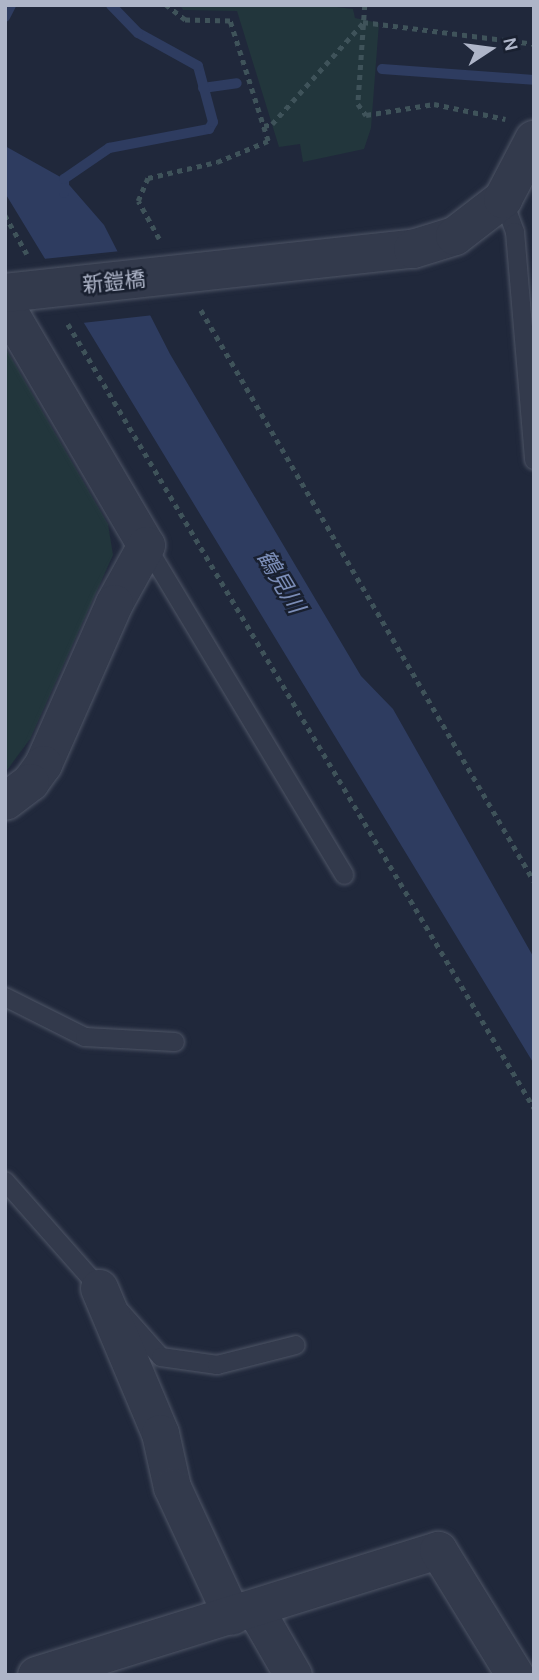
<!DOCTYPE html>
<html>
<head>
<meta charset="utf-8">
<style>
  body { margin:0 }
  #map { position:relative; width:539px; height:1680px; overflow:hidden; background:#20283b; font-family:Karla,"Noto Sans JP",sans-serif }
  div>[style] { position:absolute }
  .green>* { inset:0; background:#22363c }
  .water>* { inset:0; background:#2e3c60 }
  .pier>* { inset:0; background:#20283b }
  .stream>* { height:10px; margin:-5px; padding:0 5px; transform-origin:5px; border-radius:5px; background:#2e3c60 }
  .path>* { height:4.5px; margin-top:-2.25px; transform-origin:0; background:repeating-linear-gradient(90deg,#3f535a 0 5px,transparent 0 10px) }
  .roads { filter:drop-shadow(0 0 2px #4e5566) drop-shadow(0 0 2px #4e5566) }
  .service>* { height:18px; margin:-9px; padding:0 9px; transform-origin:9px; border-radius:9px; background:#333a4c }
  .minor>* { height:37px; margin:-18.5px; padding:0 18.5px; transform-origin:18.5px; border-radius:18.5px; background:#333a4c }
  .tertiary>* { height:38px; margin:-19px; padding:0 19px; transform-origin:19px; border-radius:19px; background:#333a4c }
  span { translate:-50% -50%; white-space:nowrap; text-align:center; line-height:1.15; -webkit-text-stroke:5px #192030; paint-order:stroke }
  .street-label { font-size:21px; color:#aeb5c8 }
  .water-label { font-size:23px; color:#7b8db7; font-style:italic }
  .frame { position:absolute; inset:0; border:7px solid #aeb5c8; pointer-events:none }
  .north { position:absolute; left:455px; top:14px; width:70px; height:70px; -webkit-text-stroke:5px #192030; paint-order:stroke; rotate:77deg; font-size:19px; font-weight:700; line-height:28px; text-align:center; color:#aeb5c8 }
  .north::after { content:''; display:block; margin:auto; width:24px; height:32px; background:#aeb5c8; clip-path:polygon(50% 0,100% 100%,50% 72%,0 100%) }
</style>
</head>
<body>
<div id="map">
  <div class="green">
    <div style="clip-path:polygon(180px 5px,320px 5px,353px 9px,355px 18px,379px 23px,371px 128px,364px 149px,303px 162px,300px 144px,279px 147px,237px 11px,183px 10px)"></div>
    <div style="clip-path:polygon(5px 347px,108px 524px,113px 555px,30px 739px,5px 773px)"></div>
  </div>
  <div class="water">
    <div style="clip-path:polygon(5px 146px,64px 179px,104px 225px,170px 354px,361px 676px,393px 709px,534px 958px,534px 1064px,5px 193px)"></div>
  </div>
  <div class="pier">
    <div style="clip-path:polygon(121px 251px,154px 315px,82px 323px,43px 259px)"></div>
  </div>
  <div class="stream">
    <div style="left:5px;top:17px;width:13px;rotate:-63deg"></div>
    <div style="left:382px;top:69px;width:152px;rotate:4.1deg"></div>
    <div style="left:203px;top:88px;width:34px;rotate:-8deg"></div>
    <div style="left:64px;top:193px;width:14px;rotate:-90deg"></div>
    <div style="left:64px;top:179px;width:55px;rotate:-34.6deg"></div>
    <div style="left:109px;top:148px;width:102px;rotate:-10.8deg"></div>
    <div style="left:209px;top:129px;width:8px;rotate:-60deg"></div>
    <div style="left:213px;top:122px;width:58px;rotate:-105deg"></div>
    <div style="left:198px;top:66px;width:68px;rotate:-151.2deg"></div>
    <div style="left:138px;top:33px;width:39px;rotate:-134deg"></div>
  </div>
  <div class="path">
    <div style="left:365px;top:5px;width:99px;rotate:94deg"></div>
    <div style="left:358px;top:104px;width:14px;rotate:54deg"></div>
    <div style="left:366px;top:115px;width:69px;rotate:-9.2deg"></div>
    <div style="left:434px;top:104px;width:73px;rotate:11.9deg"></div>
    <div style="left:363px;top:22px;width:172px;rotate:7.3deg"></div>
    <div style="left:264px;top:126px;width:8px;rotate:-14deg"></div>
    <div style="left:272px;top:124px;width:136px;rotate:-48deg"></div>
    <div style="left:5px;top:215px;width:45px;rotate:60.6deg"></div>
    <div style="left:159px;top:239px;width:43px;rotate:-118.9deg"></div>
    <div style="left:138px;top:201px;width:25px;rotate:-67deg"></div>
    <div style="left:148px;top:178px;width:71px;rotate:-13.1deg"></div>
    <div style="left:217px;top:162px;width:55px;rotate:-22.4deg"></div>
    <div style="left:268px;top:141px;width:126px;rotate:-107.6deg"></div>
    <div style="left:230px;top:21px;width:45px;rotate:-178.7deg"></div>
    <div style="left:185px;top:20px;width:24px;rotate:-142deg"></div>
    <div style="left:201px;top:310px;width:661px;rotate:59.75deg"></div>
    <div style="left:68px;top:324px;width:912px;rotate:59.27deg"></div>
  </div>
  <div class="roads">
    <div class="service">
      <div style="left:503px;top:199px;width:35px;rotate:70deg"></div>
      <div style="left:515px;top:232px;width:229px;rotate:85.2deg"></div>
      <div style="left:146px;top:545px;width:385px;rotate:59deg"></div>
      <div style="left:5px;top:997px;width:89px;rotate:26.6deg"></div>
      <div style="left:85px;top:1037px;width:90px;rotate:3.2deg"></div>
      <div style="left:5px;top:1181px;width:147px;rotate:48.6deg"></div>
      <div style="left:121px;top:1312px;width:60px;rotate:48.4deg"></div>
      <div style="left:161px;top:1357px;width:57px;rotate:8.1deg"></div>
      <div style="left:217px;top:1365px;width:81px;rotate:-14.2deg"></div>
    </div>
    <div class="minor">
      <div style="left:5px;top:305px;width:278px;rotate:59.6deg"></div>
      <div style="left:146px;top:545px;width:66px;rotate:118.9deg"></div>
      <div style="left:114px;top:603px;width:176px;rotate:113.8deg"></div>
      <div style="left:43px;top:764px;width:22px;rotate:126deg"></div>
      <div style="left:30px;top:782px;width:31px;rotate:143deg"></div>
      <div style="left:99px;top:1288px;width:157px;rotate:67.2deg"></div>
      <div style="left:160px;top:1433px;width:55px;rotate:77.5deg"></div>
      <div style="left:172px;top:1487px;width:142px;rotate:65.1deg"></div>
      <div style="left:255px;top:1609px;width:76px;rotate:60.1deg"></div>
      <div style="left:36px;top:1675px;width:421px;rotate:-17.3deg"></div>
      <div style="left:438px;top:1550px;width:147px;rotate:58.4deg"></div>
    </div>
    <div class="tertiary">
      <div style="left:5px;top:293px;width:410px;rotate:-6.2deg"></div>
      <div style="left:413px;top:249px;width:44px;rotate:-17.2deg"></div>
      <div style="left:455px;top:236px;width:61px;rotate:-37.6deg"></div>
      <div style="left:503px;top:199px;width:67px;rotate:-62.3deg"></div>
    </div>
  </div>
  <div class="street-label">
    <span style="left:114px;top:282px;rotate:-6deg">新鎧橋</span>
  </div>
  <div class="water-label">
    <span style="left:280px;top:582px;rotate:59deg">鶴見川</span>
  </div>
  <div class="frame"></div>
  <div class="north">N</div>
</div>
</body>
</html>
